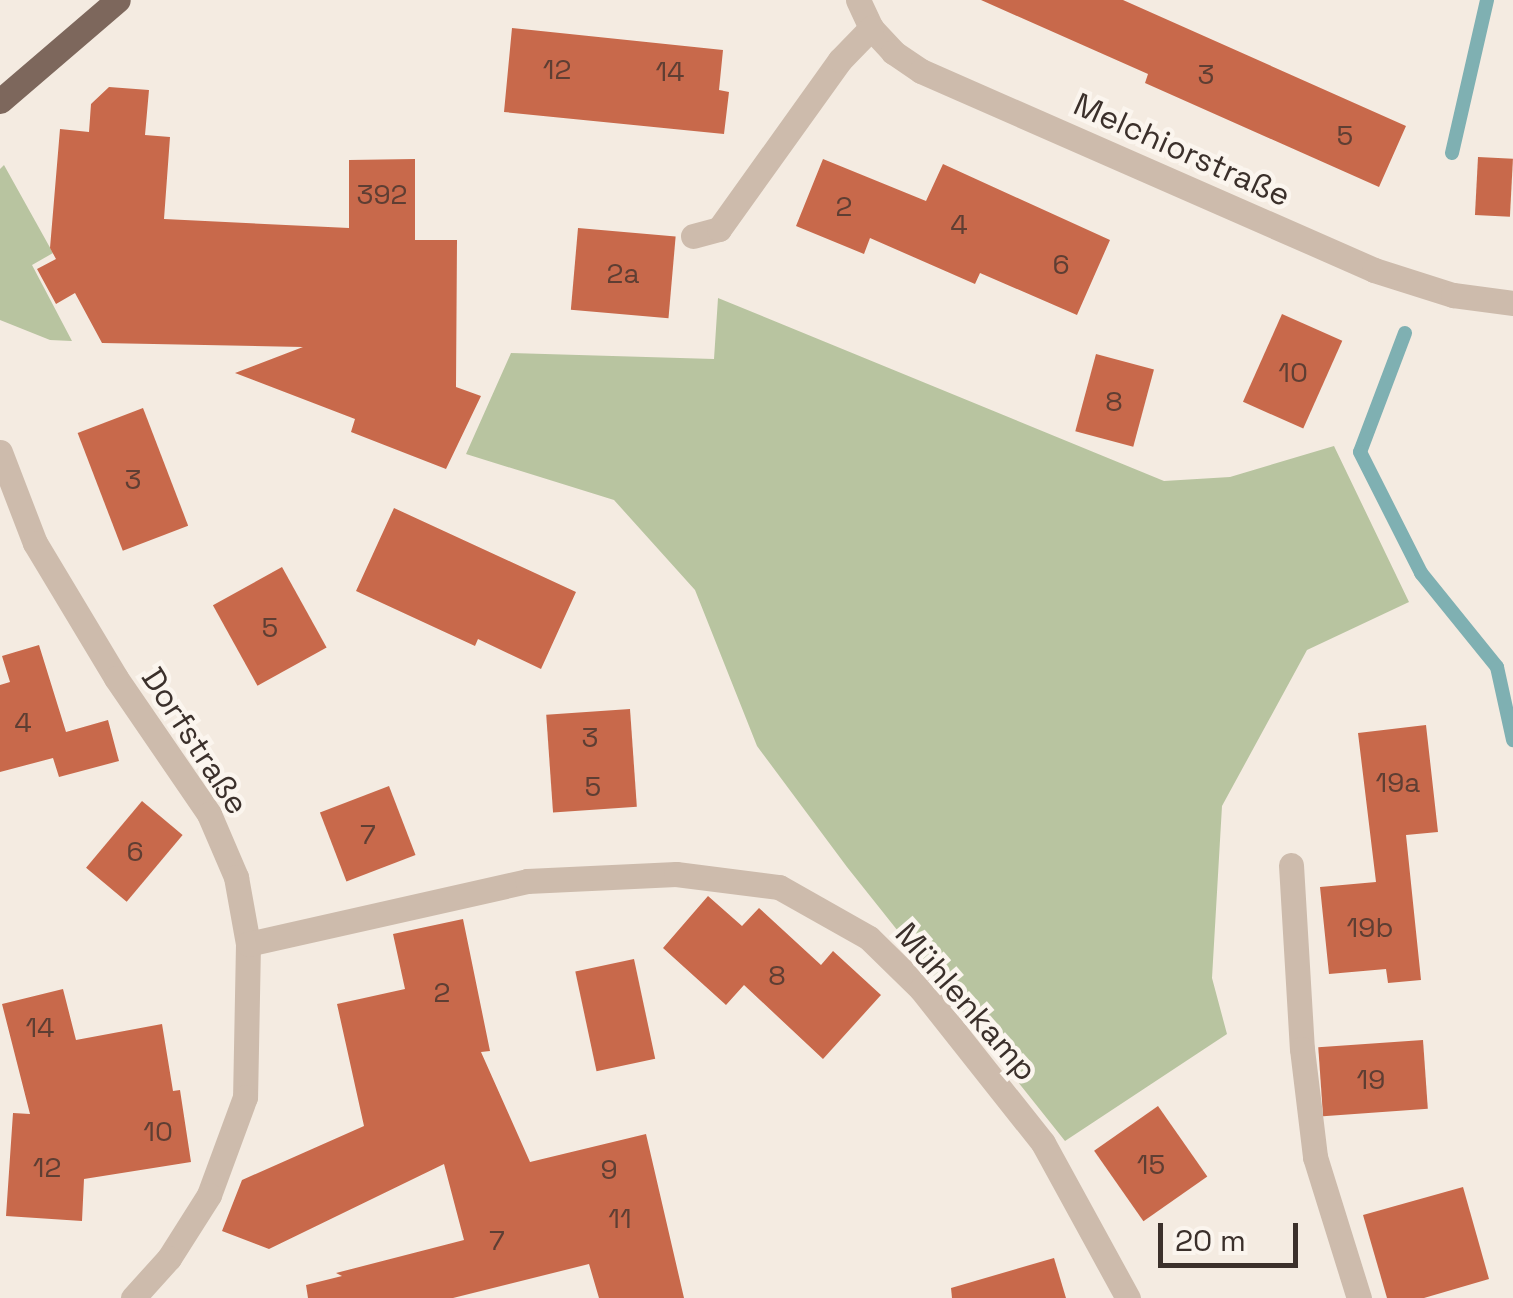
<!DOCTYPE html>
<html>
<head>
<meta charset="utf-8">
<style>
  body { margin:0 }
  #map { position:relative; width:1513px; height:1298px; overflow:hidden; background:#f4ebe1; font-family:"Space Grotesk",sans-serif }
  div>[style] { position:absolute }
  .green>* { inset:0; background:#b8c4a0 }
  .stream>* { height:14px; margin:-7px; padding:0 7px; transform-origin:7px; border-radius:7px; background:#7fb0b2 }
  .building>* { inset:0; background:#c8694b; transform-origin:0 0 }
  .minor>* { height:25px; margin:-12.5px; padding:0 12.5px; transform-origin:12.5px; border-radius:12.5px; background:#cdbbac }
  .major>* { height:25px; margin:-12.5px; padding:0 12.5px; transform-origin:12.5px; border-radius:12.5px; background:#7d675c }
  span { translate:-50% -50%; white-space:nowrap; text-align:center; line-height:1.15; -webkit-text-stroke:9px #fbf5ee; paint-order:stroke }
  .number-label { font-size:28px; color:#5e3e33 }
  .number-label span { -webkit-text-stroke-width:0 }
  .street-label { font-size:32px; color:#3b302b }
  .scale { position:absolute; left:1158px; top:1223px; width:140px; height:45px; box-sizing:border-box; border:5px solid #3b302b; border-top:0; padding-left:12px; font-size:30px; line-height:35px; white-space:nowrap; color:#3b302b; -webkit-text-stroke:8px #fbf5ee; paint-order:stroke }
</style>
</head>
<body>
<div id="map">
  <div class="green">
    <div style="clip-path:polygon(4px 165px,53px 253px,32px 265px,72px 341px,50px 340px,0 320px,0 169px)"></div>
    <div style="clip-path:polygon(718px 298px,1164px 481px,1230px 477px,1334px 446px,1409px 602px,1307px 650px,1222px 806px,1212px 978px,1227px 1034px,1065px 1141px,847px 867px,757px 746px,695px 590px,614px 500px,466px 454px,511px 353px,714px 359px)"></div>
  </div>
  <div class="stream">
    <div style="left:1452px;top:153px;width:157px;rotate:-77.1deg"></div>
    <div style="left:1405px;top:333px;width:127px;rotate:110.7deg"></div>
    <div style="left:1360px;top:452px;width:136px;rotate:63.2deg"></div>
    <div style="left:1421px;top:573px;width:121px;rotate:51deg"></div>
    <div style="left:1497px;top:667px;width:75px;rotate:77.6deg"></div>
  </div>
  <div class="building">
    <div style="clip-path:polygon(981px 0,1123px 0,1406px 126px,1379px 187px,1145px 83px,1148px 74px)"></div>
    <div style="clip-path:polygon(512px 28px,723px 50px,719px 90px,729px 92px,724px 134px,504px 112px)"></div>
    <div style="clip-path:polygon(109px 87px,149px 90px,145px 135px,170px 137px,164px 219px,349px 228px,349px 160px,415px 159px,415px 240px,457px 240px,456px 387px,481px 396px,446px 469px,351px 432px,355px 419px,235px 373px,303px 347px,102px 343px,75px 293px,56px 304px,37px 269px,56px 259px,50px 248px,60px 129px,89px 132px,91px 104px)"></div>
    <div style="left:1478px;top:157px;width:35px;height:58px;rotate:3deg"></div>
    <div style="clip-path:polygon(823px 159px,926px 201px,943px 164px,1110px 240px,1077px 315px,980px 273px,975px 284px,870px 238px,864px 254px,796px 226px)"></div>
    <div style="left:578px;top:228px;width:98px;height:82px;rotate:5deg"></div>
    <div style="left:1282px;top:314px;width:66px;height:96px;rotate:24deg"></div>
    <div style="left:1096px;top:354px;width:60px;height:80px;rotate:15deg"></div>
    <div style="left:143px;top:408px;width:126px;height:70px;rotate:69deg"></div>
    <div style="clip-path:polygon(394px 508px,576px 592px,541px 669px,478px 639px,475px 646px,356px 591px)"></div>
    <div style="left:282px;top:567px;width:92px;height:79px;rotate:61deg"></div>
    <div style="clip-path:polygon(39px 645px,66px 732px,108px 720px,119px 761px,59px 777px,53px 758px,0 772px,0 685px,10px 682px,2px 656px)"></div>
    <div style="left:630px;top:709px;width:98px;height:84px;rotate:86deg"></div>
    <div style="clip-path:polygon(1426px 725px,1438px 832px,1406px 835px,1421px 980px,1388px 983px,1386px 969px,1329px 974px,1320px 887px,1376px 882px,1358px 733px)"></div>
    <div style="left:389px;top:786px;width:74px;height:74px;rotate:69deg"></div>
    <div style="left:142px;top:801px;width:53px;height:87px;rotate:40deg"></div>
    <div style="clip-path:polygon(708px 896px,742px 926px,759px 908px,821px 965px,833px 951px,881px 995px,823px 1059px,744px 985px,726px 1005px,663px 948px)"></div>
    <div style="clip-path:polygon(463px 919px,490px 1051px,481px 1052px,530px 1162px,646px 1134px,684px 1298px,599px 1298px,589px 1264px,453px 1298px,308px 1298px,306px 1285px,342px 1276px,336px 1273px,464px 1240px,444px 1164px,269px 1249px,222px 1231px,242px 1180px,364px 1126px,337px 1004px,405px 989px,393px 934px)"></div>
    <div style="left:634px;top:959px;width:102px;height:60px;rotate:78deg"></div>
    <div style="clip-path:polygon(63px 989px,76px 1040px,162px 1024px,173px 1091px,180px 1090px,191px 1162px,84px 1179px,82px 1221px,6px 1216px,13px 1113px,30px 1114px,2px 1004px)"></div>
    <div style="left:1423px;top:1040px;width:69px;height:105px;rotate:86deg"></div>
    <div style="left:1158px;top:1106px;width:86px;height:78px;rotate:55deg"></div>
    <div style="clip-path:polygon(1463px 1187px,1489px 1279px,1424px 1298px,1387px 1298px,1363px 1215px)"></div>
    <div style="clip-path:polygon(1054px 1258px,1066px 1298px,952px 1298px,951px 1288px)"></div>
  </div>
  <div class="minor">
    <div style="left:858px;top:0;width:31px;rotate:65deg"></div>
    <div style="left:871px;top:28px;width:33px;rotate:47deg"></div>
    <div style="left:893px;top:52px;width:34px;rotate:34deg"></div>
    <div style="left:921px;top:71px;width:495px;rotate:23.7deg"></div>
    <div style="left:1374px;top:270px;width:83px;rotate:17.6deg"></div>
    <div style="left:1453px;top:295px;width:61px;rotate:7.6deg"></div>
    <div style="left:693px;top:236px;width:27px;rotate:-15deg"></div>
    <div style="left:719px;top:229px;width:208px;rotate:-54.4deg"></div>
    <div style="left:840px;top:60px;width:45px;rotate:-45.9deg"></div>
    <div style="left:0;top:452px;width:97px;rotate:69deg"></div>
    <div style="left:35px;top:543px;width:157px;rotate:59deg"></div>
    <div style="left:116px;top:678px;width:165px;rotate:55.6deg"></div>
    <div style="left:209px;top:814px;width:69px;rotate:66.8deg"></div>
    <div style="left:236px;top:877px;width:68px;rotate:79.8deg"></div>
    <div style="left:248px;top:944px;width:153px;rotate:91.1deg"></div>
    <div style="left:245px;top:1097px;width:104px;rotate:110.2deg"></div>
    <div style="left:209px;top:1195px;width:75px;rotate:122.4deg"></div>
    <div style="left:169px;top:1258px;width:54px;rotate:132deg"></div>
    <div style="left:1291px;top:865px;width:184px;rotate:86.6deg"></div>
    <div style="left:1302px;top:1049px;width:109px;rotate:83.1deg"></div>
    <div style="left:1315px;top:1157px;width:148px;rotate:72.7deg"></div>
    <div style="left:248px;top:944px;width:286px;rotate:-12.7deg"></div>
    <div style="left:527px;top:881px;width:149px;rotate:-2.7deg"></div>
    <div style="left:676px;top:874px;width:104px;rotate:7.2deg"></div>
    <div style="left:779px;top:887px;width:103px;rotate:29.5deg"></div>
    <div style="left:869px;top:938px;width:73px;rotate:44.4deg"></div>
    <div style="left:921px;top:989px;width:196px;rotate:51.6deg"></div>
    <div style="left:1043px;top:1143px;width:177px;rotate:61.3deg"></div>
  </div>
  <div class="major">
    <div style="left:0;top:101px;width:155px;rotate:-40.6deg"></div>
  </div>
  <div class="number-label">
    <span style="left:557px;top:69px">12</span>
    <span style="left:670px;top:71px">14</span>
    <span style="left:1206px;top:74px">3</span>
    <span style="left:1345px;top:135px">5</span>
    <span style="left:382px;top:194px">392</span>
    <span style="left:844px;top:206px">2</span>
    <span style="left:959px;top:224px">4</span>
    <span style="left:1061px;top:264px">6</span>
    <span style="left:623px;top:273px">2a</span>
    <span style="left:1293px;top:372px">10</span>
    <span style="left:1114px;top:401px">8</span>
    <span style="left:133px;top:479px">3</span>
    <span style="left:270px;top:627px">5</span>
    <span style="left:23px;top:722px">4</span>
    <span style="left:590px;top:737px">3</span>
    <span style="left:1398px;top:782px">19a</span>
    <span style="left:593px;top:786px">5</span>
    <span style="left:368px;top:834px">7</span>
    <span style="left:135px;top:851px">6</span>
    <span style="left:1370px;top:927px">19b</span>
    <span style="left:777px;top:975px">8</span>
    <span style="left:442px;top:992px">2</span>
    <span style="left:40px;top:1027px">14</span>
    <span style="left:1371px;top:1079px">19</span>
    <span style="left:158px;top:1131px">10</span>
    <span style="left:1151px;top:1164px">15</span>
    <span style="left:47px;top:1167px">12</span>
    <span style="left:609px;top:1169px">9</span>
    <span style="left:620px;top:1218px">11</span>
    <span style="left:497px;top:1240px">7</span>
  </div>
  <div class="street-label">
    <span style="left:1182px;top:150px;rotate:24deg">Melchiorstraße</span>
    <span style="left:195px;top:741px;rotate:57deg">Dorfstraße</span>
    <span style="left:966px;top:1002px;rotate:49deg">Mühlenkamp</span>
  </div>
  <div class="scale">20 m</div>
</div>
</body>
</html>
